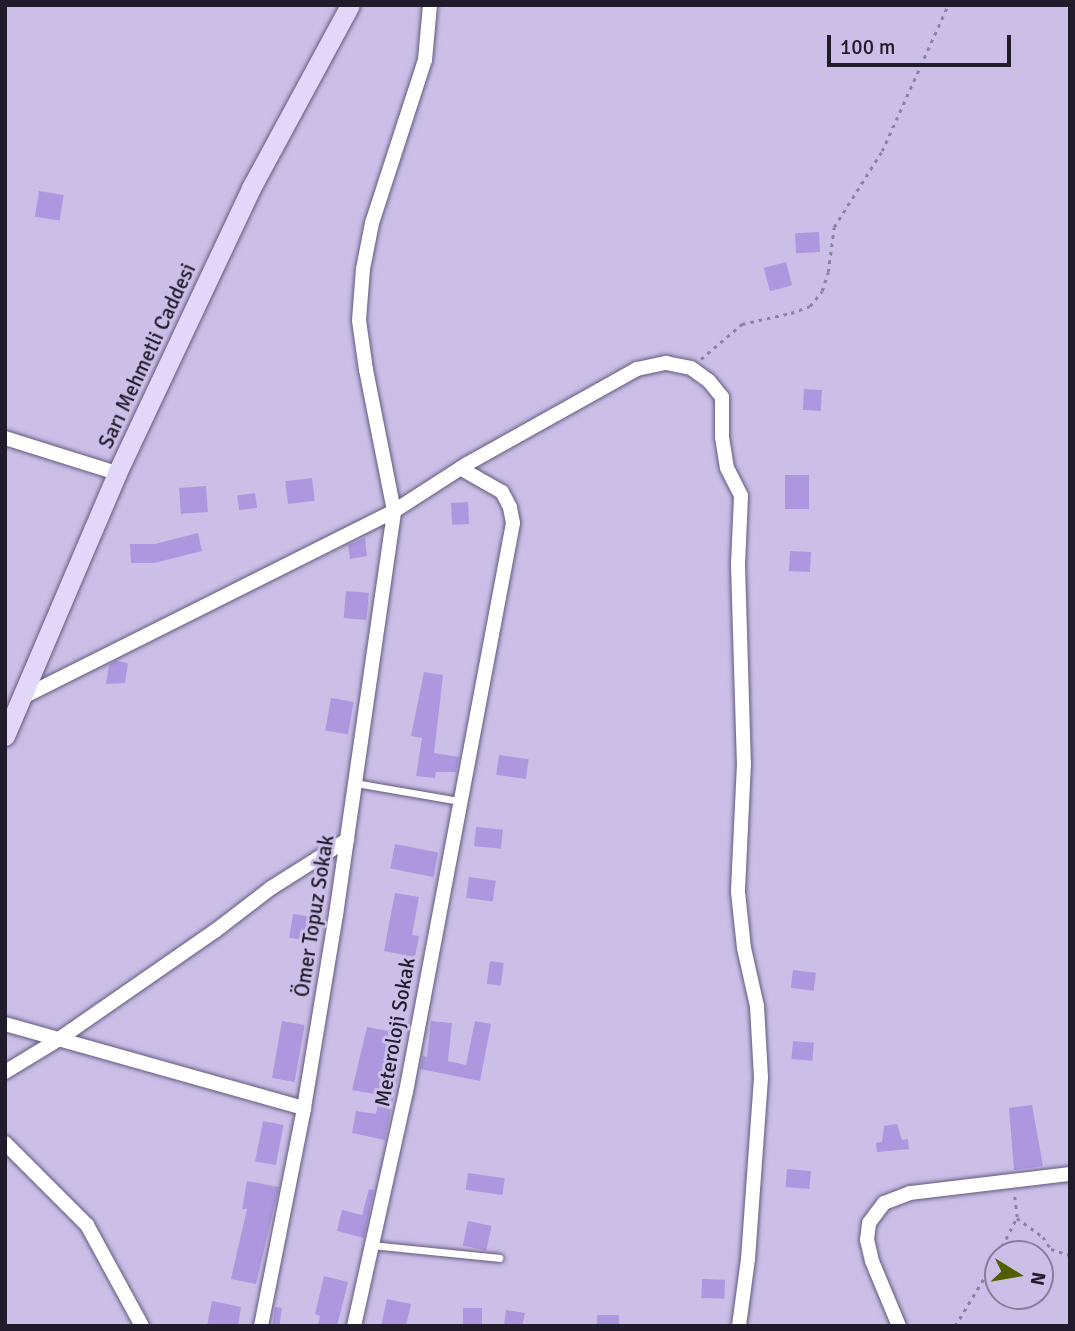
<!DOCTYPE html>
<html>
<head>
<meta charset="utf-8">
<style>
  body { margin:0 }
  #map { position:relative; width:1075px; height:1331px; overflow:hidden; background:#cbbfe8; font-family:Signika,sans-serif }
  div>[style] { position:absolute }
  .building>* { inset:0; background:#ad97de; transform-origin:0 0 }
  .path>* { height:2.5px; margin-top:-1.25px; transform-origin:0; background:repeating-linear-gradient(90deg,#8c82a2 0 3.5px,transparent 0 8.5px) }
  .roads { filter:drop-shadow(0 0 2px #64597d) drop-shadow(0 0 2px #64597d) }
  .lane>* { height:7px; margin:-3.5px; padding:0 3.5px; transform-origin:3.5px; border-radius:3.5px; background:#fff }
  .street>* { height:14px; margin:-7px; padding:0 7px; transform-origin:7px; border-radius:7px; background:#fff }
  .secondary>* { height:19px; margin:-9.5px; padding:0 9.5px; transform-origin:9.5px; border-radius:9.5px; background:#e3d7f9 }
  span { translate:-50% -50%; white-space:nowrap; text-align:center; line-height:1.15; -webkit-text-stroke:6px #cbbfe8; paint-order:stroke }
  .street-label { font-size:21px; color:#201c2b }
  .frame { position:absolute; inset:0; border:7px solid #201c2b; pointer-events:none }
  .north { position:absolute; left:984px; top:1240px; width:70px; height:70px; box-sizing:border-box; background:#cbbfe8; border:2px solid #877e9c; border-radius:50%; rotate:101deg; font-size:19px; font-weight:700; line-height:28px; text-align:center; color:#201c2b }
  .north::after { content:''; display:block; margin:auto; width:24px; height:32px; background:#525f00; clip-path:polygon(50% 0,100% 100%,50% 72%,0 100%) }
  .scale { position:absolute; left:827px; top:35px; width:184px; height:32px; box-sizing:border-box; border:4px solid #201c2b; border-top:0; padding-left:9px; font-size:21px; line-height:24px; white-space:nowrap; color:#201c2b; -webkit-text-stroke:5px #cbbfe8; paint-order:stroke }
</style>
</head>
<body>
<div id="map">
  <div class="building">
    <div style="left:39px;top:191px;width:25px;height:26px;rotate:9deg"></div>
    <div style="left:819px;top:232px;width:20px;height:24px;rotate:87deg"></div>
    <div style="left:786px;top:262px;width:24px;height:23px;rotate:75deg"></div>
    <div style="left:804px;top:389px;width:18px;height:21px;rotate:3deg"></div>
    <div style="left:785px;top:475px;width:24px;height:34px"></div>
    <div style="left:312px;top:478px;width:23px;height:27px;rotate:83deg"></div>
    <div style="left:206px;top:486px;width:26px;height:27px;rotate:86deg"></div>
    <div style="left:255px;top:493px;width:15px;height:18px;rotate:82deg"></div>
    <div style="left:468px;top:502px;width:22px;height:17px;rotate:87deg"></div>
    <div style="clip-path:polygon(198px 533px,202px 551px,154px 563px,131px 563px,130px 544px,155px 544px)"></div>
    <div style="clip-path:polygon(365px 538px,367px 556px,350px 559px,348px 545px)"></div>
    <div style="left:790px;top:551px;width:21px;height:20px;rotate:3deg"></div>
    <div style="left:346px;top:591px;width:23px;height:27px;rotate:5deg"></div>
    <div style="clip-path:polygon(116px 661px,128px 663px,125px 683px,106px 684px,109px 665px)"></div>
    <div style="clip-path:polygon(424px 672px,443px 675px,434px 753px,459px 757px,456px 772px,436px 772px,435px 778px,416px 776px,422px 738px,411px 736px)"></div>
    <div style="left:331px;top:698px;width:23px;height:33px;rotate:10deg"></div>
    <div style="left:499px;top:755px;width:30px;height:20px;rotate:8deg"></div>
    <div style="left:476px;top:827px;width:27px;height:19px;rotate:6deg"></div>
    <div style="left:395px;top:844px;width:44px;height:25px;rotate:11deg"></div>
    <div style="left:469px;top:877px;width:27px;height:21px;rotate:8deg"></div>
    <div style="clip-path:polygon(395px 893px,419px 897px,412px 935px,419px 936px,415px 957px,384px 951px)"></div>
    <div style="left:293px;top:914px;width:25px;height:24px;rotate:9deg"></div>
    <div style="left:490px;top:961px;width:14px;height:23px;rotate:8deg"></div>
    <div style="left:793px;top:970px;width:23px;height:18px;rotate:7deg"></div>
    <div style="left:282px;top:1021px;width:23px;height:58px;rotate:10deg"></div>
    <div style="clip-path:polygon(431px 1021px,452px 1023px,448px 1061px,466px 1065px,475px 1021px,491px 1024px,480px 1081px,420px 1069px,423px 1056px,427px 1057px)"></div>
    <div style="clip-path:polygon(367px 1027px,394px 1032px,388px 1067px,399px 1069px,385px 1140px,352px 1133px,356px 1111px,376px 1114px,380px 1095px,352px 1090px)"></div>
    <div style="left:793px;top:1041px;width:21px;height:18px;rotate:5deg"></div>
    <div style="clip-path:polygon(1032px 1105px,1043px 1166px,1014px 1170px,1009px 1108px)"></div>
    <div style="left:263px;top:1121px;width:21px;height:41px;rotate:11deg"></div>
    <div style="clip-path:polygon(897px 1124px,902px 1140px,908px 1139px,909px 1149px,877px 1152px,876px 1143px,882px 1142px,884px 1126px)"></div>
    <div style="left:787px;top:1169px;width:24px;height:18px;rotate:5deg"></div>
    <div style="left:468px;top:1173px;width:37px;height:17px;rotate:8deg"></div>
    <div style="clip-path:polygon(247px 1181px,279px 1187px,256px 1284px,231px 1279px,247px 1209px,242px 1209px)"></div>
    <div style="clip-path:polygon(369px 1189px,374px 1190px,364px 1238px,337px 1231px,342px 1210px,362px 1215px)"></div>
    <div style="left:468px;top:1221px;width:24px;height:25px;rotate:12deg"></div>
    <div style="clip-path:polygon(324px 1276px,348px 1282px,337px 1326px,318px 1326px,320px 1316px,315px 1314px)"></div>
    <div style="left:702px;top:1279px;width:23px;height:19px;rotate:2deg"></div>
    <div style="clip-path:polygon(387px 1299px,411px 1304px,406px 1326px,381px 1326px)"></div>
    <div style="clip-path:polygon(212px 1301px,241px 1307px,238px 1326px,207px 1326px)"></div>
    <div style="left:275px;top:1307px;width:7px;height:19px;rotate:8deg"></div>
    <div style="left:463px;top:1308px;width:19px;height:18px"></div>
    <div style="clip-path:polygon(506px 1310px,525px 1313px,522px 1326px,504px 1326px)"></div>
    <div style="left:597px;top:1315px;width:22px;height:11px"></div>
  </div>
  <div class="path">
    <div style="left:701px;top:359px;width:54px;rotate:-40.5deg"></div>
    <div style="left:742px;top:324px;width:50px;rotate:-12.7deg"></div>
    <div style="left:791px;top:313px;width:20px;rotate:-20deg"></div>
    <div style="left:810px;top:306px;width:19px;rotate:-51deg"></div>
    <div style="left:822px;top:291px;width:20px;rotate:-72deg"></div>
    <div style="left:828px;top:272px;width:45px;rotate:-82.4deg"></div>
    <div style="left:834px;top:227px;width:90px;rotate:-57.7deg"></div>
    <div style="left:882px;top:151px;width:160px;rotate:-65.7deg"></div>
    <div style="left:1017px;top:1218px;width:32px;rotate:36deg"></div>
    <div style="left:1043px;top:1237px;width:14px;rotate:56deg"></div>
    <div style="left:1051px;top:1249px;width:20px;rotate:18deg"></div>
    <div style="left:998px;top:1254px;width:42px;rotate:-62.8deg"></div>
    <div style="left:1017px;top:1217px;width:25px;rotate:-97deg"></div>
    <div style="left:955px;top:1326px;width:83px;rotate:-58.8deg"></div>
  </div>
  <div class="roads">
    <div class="lane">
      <div style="left:355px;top:783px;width:106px;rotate:9.8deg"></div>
      <div style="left:372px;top:1245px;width:128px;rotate:5.8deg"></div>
    </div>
    <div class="street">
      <div style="left:5px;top:438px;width:117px;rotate:17.4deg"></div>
      <div style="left:21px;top:698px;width:417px;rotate:-26.6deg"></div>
      <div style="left:394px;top:511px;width:87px;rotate:-32.8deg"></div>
      <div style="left:467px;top:464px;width:195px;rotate:-29.2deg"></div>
      <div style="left:637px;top:369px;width:30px;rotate:-12deg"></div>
      <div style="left:666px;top:363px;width:25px;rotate:11deg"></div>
      <div style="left:691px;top:368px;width:22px;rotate:36deg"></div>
      <div style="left:709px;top:381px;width:21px;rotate:51deg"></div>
      <div style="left:722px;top:397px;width:40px;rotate:90deg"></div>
      <div style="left:722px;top:437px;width:31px;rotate:81deg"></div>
      <div style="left:727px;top:468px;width:31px;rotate:63deg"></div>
      <div style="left:741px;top:496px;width:69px;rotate:92.5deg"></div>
      <div style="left:738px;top:565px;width:198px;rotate:88.3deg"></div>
      <div style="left:744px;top:763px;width:129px;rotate:92.7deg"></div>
      <div style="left:738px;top:892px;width:56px;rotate:83.9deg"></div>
      <div style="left:744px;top:948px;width:59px;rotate:77.4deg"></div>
      <div style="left:757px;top:1006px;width:72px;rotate:86.8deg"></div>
      <div style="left:761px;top:1078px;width:181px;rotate:94.1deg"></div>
      <div style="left:748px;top:1259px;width:68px;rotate:97.7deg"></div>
      <div style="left:5px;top:1024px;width:311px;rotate:15.7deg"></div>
      <div style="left:5px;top:1072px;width:63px;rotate:-31.4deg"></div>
      <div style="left:59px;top:1039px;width:190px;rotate:-34.7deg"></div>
      <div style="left:215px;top:931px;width:71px;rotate:-37.5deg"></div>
      <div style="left:271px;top:888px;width:90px;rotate:-32.3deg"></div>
      <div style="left:5px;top:1143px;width:116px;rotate:45deg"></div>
      <div style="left:87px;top:1225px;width:115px;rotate:61.4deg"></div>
      <div style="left:261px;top:1326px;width:222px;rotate:-78.8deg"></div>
      <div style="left:304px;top:1108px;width:196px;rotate:-80.6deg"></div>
      <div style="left:336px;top:915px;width:408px;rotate:-81.8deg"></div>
      <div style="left:394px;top:511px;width:144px;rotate:-101.2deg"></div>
      <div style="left:366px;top:370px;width:50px;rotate:-98deg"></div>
      <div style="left:359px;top:320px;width:51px;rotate:-85.5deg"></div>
      <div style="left:363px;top:269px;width:47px;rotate:-78.9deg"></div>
      <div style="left:372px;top:223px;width:171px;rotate:-72deg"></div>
      <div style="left:425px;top:60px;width:55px;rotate:-84.8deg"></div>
      <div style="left:354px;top:1326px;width:240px;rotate:-77.5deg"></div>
      <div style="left:406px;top:1092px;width:579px;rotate:-79.35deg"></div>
      <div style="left:513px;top:523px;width:16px;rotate:-101deg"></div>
      <div style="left:510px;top:507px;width:17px;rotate:-118deg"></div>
      <div style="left:502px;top:492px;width:48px;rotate:-150.3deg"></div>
      <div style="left:899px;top:1326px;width:70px;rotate:-112.6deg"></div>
      <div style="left:872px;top:1261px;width:22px;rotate:-103deg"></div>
      <div style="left:867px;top:1240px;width:17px;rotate:-83deg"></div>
      <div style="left:869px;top:1223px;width:25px;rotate:-53deg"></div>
      <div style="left:884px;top:1203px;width:28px;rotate:-21deg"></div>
      <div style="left:910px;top:1193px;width:161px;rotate:-6.8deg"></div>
    </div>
    <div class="secondary">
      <div style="left:5px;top:736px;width:286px;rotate:-66.9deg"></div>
      <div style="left:117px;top:473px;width:315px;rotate:-64.8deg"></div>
      <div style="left:251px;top:188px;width:208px;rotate:-61.6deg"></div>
    </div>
  </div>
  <div class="street-label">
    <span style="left:147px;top:356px;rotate:-65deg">Sarı Mehmetli Caddesi</span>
    <span style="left:314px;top:916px;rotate:-81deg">Ömer Topuz Sokak</span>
    <span style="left:395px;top:1032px;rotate:-80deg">Meteroloji Sokak</span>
  </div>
  <div class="frame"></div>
  <div class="north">N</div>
  <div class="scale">100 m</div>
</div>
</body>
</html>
